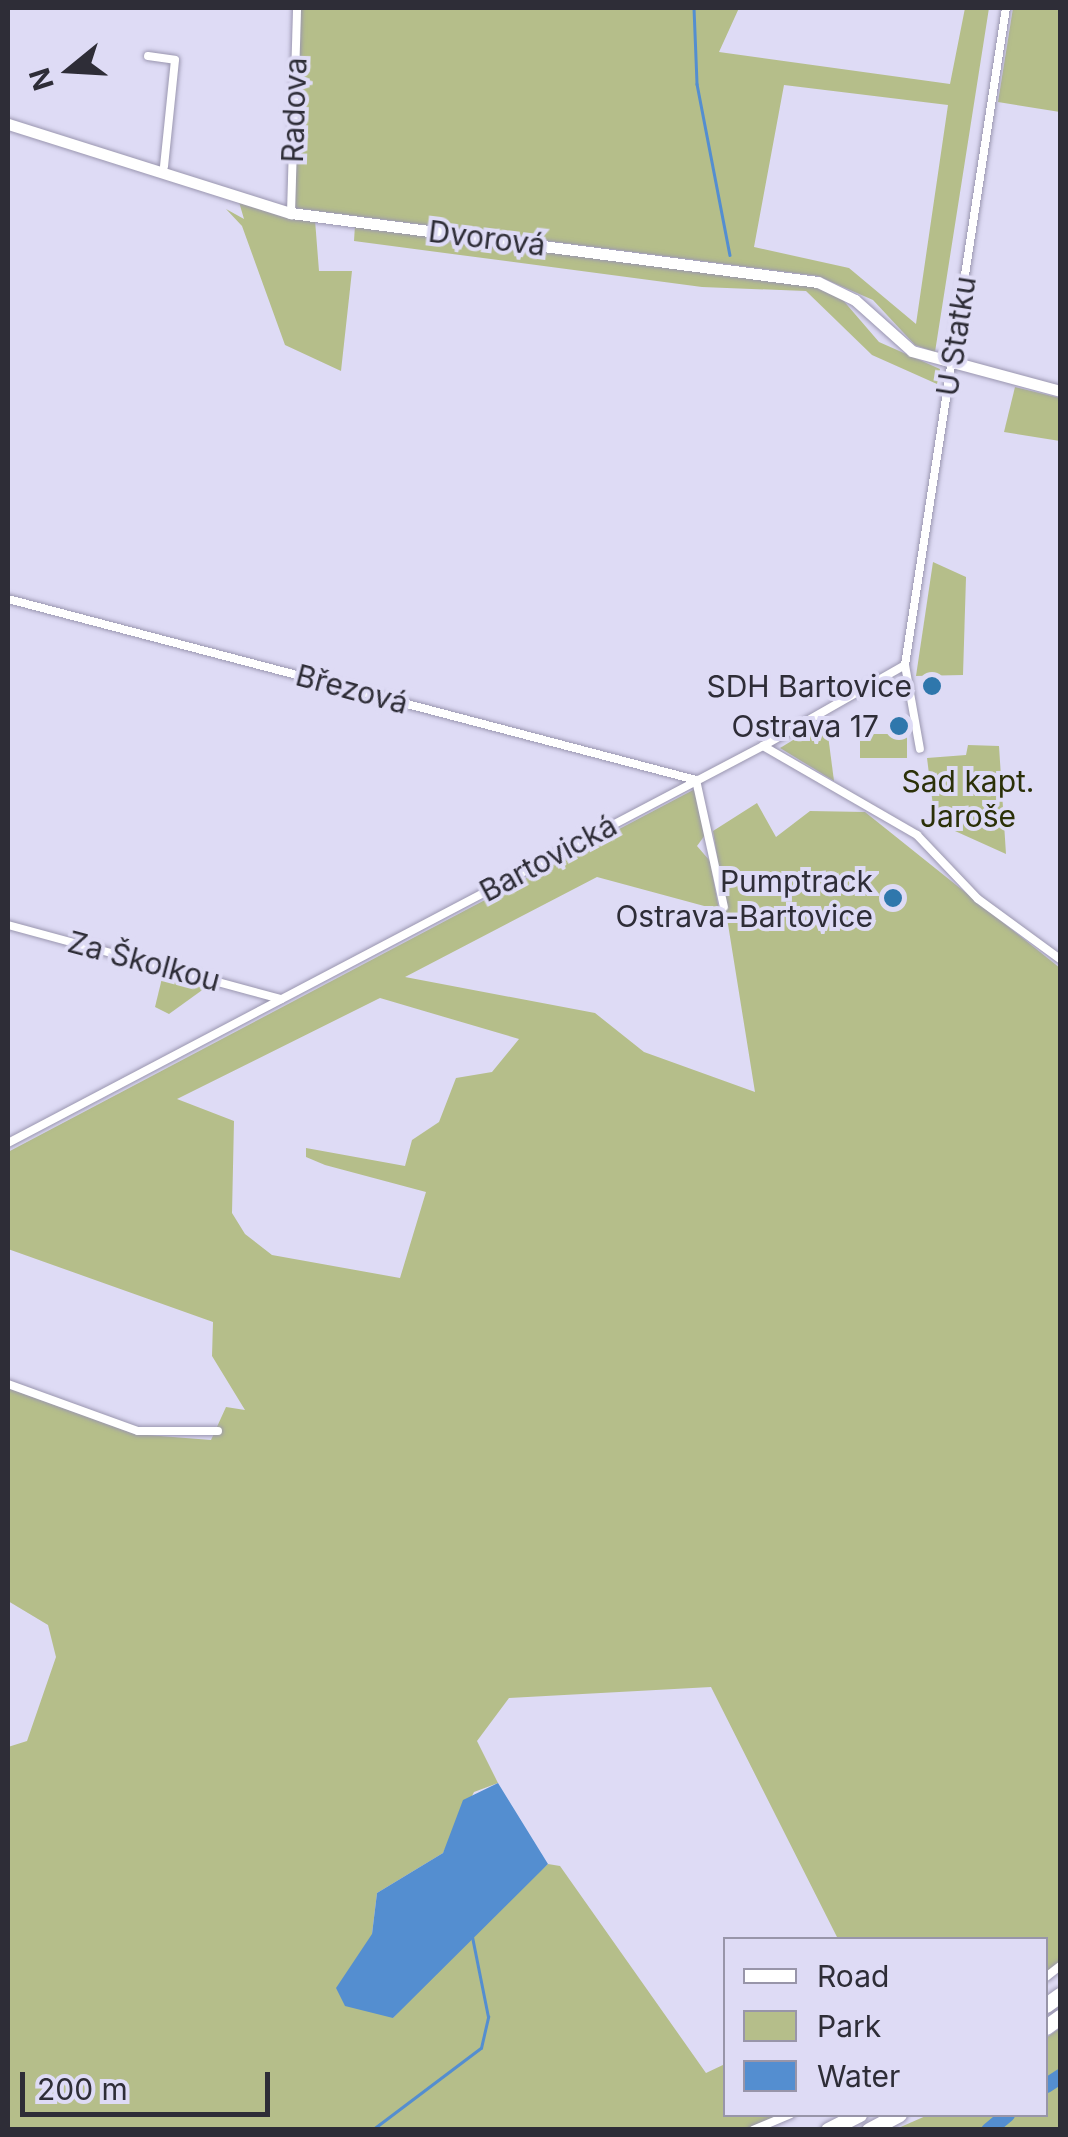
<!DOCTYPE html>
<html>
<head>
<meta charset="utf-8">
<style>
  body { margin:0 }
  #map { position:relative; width:1068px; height:2137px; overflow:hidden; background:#dedbf5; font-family:Inter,sans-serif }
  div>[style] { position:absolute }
  .green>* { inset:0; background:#b5be8a; transform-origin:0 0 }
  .water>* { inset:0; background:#548ed0 }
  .stream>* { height:2.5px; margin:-1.25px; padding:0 1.25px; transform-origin:1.25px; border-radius:1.25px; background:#548ed0 }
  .river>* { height:15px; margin:-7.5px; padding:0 7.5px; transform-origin:7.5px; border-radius:7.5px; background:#548ed0 }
  .roads { filter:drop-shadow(0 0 2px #9a96af) drop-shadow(0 0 2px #9a96af) }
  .street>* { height:8px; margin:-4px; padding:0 4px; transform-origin:4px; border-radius:4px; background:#fff }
  .secondary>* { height:11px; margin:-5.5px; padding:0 5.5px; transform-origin:5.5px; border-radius:5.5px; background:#fff }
  .highway>* { height:15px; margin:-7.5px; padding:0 7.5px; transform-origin:7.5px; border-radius:7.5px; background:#fff }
  .dots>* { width:28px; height:28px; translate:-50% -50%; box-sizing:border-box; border:5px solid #dedbf5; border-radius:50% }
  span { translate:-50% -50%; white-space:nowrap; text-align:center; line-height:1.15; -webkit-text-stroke:8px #dedbf5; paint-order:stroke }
  .street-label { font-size:30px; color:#2e2d37 }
  .poi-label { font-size:30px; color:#2e2d37 }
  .right { translate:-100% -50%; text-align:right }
  .park-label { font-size:30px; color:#2b3008 }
  .frame { position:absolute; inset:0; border:10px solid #2e2d37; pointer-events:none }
  .legend { position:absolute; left:723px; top:1937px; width:325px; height:180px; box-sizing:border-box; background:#dedbf5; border:2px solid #9895a9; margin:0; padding:12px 18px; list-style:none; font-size:30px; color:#2e2d37 }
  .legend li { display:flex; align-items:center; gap:20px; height:50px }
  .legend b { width:50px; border:2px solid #9895a9 }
  .north { position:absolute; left:20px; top:20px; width:100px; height:100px; -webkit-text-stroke:8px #dedbf5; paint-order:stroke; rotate:252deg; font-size:28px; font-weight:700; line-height:40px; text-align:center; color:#2e2d37 }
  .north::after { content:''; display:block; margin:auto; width:35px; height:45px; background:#2e2d37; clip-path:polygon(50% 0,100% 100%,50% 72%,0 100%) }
  .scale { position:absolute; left:20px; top:2072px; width:250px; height:45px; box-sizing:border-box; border:5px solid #2e2d37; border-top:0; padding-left:12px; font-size:30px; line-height:35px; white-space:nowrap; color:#2e2d37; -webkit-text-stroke:8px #dedbf5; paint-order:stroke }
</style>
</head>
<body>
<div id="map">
  <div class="green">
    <div style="clip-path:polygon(evenodd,300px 8px,739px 8px,719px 52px,950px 84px,965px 8px,989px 8px,935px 352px,915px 345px,873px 300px,818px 276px,295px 208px,300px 8px,784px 85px,948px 105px,916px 324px,849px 268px,754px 247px,784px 85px)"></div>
    <div style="clip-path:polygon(1013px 8px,1060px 8px,1060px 112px,998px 102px)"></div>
    <div style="clip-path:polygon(239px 202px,315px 220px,319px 271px,352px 271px,341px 371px,285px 345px,242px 226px,226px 209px,244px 219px)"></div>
    <div style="clip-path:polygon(355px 225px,807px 283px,842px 299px,879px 342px,940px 369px,937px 384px,872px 355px,806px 291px,702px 287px,354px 241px)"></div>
    <div style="clip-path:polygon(1015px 387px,1060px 398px,1060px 441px,1004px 432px)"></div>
    <div style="clip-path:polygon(933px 562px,966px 577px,963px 675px,916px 676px)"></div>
    <div style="clip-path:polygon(826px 720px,834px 781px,780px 748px)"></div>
    <div style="left:860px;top:734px;width:47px;height:24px"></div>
    <div style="clip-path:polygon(968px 745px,999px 746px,1006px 854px,935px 822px,927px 758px,966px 755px)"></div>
    <div style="clip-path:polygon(evenodd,695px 789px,705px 835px,697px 846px,710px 861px,719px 910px,597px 877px,405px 977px,595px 1013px,644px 1052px,755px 1092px,713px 831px,757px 803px,776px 837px,810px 811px,865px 812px,1060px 968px,1060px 1966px,1046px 1977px,1046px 1940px,838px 1939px,711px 1687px,509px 1698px,477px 1741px,498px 1783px,474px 1792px,443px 1853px,377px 1893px,372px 1934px,393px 2018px,471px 1932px,548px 1864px,560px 1866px,706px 2073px,725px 2064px,726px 2114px,790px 2115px,753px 2130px,8px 2129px,8px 1747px,27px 1741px,56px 1657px,48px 1625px,8px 1601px,8px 1388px,135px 1434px,211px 1440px,226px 1407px,245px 1410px,212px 1356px,213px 1322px,8px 1249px,8px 1152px,695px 789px,380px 998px,519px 1039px,492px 1072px,456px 1078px,439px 1122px,412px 1140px,405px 1166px,306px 1148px,306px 1157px,325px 1165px,426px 1192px,400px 1278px,272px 1255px,245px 1234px,232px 1213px,234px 1121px,177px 1099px,380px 998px)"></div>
    <div style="clip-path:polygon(164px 970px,212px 983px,169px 1014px,155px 1007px)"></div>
    <div style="clip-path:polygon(1060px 2028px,1060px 2129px,896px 2129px,928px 2115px,1046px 2114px,1046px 2038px)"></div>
  </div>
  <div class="water">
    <div style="clip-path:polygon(498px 1783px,548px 1864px,393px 2018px,345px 2006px,336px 1988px,372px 1934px,377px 1893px,443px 1853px,463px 1800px)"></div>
  </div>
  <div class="stream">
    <div style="left:694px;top:8px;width:76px;rotate:87.7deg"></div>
    <div style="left:697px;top:84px;width:174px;rotate:79.1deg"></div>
    <div style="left:372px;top:2130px;width:136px;rotate:-37deg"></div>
    <div style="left:481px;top:2048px;width:32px;rotate:-77deg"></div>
    <div style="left:488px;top:2017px;width:87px;rotate:-101.3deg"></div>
  </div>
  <div class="river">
    <div style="left:1046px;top:2085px;width:17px;rotate:-33deg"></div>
    <div style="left:988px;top:2130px;width:25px;rotate:-40deg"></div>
  </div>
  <div class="roads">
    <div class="street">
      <div style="left:148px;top:56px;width:27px;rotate:8deg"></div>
      <div style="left:175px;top:60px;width:107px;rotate:95.9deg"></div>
      <div style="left:291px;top:213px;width:205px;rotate:-88.3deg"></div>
      <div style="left:8px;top:599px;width:711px;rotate:14.74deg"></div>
      <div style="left:696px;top:780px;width:130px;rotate:77.6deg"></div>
      <div style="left:905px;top:665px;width:85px;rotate:79.9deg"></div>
      <div style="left:763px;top:746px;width:163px;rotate:-29.7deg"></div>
      <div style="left:905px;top:665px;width:665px;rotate:-81.26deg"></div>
      <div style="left:8px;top:925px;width:283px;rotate:15.2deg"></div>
      <div style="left:8px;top:1143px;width:853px;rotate:-27.74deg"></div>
      <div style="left:763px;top:746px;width:178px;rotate:30deg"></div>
      <div style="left:917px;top:835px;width:88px;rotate:46.4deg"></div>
      <div style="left:978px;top:899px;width:102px;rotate:36.2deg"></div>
      <div style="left:8px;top:1384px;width:138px;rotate:19.9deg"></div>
      <div style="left:138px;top:1431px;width:80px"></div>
      <div style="left:1046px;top:1977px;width:18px;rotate:-38deg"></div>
      <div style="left:753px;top:2130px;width:41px;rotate:-22.8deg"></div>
    </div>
    <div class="secondary">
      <div style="left:8px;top:124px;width:297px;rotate:17.5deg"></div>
      <div style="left:291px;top:213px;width:531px;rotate:7.46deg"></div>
      <div style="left:818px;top:282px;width:41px;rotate:25.9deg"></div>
      <div style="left:855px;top:300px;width:76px;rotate:41.8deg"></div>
      <div style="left:912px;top:351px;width:153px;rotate:15.1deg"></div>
    </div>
    <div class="highway">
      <div style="left:1046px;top:2005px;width:17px;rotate:-36deg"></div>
      <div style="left:1046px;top:2027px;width:17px;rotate:-36deg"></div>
      <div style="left:828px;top:2130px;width:35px;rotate:-27deg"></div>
      <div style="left:869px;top:2130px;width:34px;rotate:-28deg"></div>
    </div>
  </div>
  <div class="dots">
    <div style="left:932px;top:686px;background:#2f77ac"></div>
    <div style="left:899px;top:726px;background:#2f77ac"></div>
    <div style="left:893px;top:898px;background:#2f77ac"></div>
  </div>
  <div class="street-label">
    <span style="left:294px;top:110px;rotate:-88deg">Radova</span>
    <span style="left:487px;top:238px;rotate:7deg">Dvorová</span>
    <span style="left:956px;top:336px;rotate:-81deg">U Statku</span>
    <span style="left:352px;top:689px;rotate:15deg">Březová</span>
    <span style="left:548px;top:858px;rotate:-28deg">Bartovická</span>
    <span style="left:144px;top:961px;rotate:15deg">Za Školkou</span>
  </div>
  <div class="poi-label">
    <span class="right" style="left:912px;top:686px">SDH Bartovice</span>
    <span class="right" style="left:879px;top:726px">Ostrava 17</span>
    <span class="right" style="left:873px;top:898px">Pumptrack<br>Ostrava-Bartovice</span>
  </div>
  <div class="park-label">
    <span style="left:968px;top:798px">Sad kapt.<br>Jaroše</span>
  </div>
  <div class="frame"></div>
  <ul class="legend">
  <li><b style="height:12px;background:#fff"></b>Road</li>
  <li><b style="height:28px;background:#b5be8a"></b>Park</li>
  <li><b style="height:28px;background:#548ed0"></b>Water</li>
  </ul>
  <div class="north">N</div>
  <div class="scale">200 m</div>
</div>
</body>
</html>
